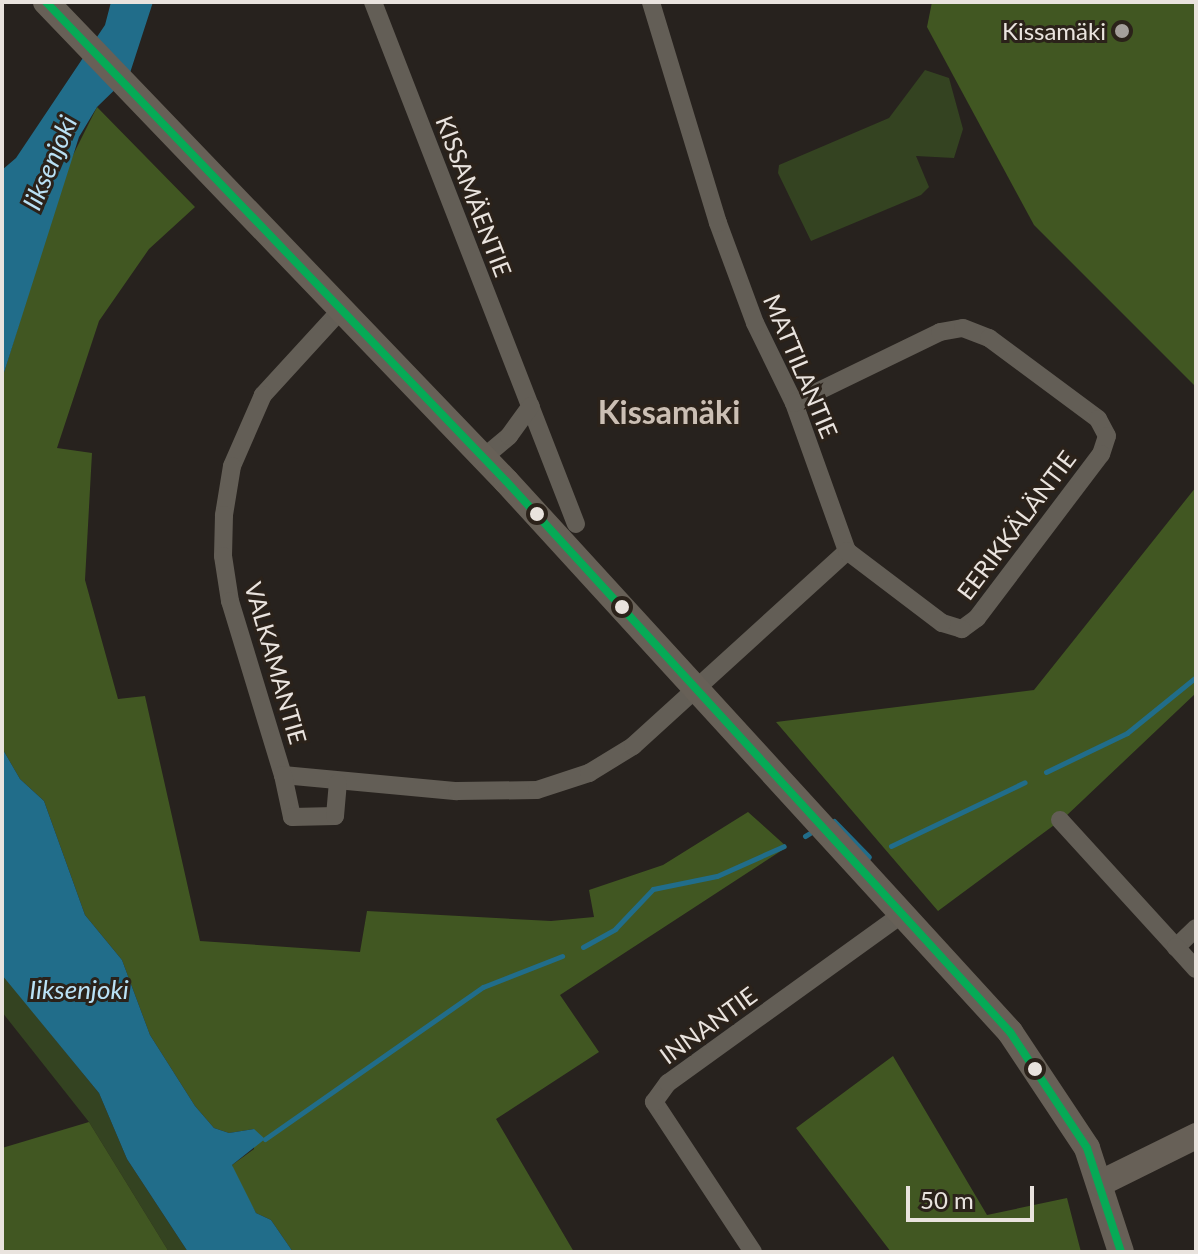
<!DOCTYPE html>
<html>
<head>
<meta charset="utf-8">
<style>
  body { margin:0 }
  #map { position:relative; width:1198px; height:1254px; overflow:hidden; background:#27221e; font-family:Lato,sans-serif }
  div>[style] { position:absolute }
  .green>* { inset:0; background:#344321 }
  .forest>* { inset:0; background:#415722 }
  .water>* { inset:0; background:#216d8a }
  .stream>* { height:5px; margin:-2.5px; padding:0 2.5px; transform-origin:2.5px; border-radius:2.5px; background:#216d8a }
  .street>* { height:18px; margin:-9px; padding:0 9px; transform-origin:9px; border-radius:9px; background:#635e56 }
  .secondary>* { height:26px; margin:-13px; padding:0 13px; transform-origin:13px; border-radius:13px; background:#676057 }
  .bus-1>* { height:8px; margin:-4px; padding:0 4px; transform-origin:4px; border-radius:4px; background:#06aa56 }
  .dots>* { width:22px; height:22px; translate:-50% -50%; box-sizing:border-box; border:4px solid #2b221a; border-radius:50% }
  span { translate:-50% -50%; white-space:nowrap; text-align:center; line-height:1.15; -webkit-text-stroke:6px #2b221a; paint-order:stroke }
  .poi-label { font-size:24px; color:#e9e3de }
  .right { translate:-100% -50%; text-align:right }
  .street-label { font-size:24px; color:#e9e3de }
  .water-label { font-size:26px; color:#bae1f5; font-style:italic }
  .district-label { font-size:32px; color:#cbbfb4; font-weight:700 }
  .frame { position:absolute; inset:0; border:4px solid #e9e3de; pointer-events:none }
  .scale { position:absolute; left:906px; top:1186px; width:128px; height:36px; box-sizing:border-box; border:4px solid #e9e3de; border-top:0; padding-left:10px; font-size:24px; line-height:28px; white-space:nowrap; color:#e9e3de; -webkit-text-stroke:6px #2b221a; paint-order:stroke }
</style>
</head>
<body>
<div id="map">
  <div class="green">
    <div style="clip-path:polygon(925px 70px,949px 78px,963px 129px,954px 158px,916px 156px,929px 187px,921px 195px,811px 241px,778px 173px,779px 165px,889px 118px)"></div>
    <div style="clip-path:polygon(2px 974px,99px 1093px,127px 1159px,188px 1252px,169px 1252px,89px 1122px,2px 1012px)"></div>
  </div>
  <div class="forest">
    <div style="clip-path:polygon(932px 2px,1196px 2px,1196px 387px,1034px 225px,927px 27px)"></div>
    <div style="clip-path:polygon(97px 107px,195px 207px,149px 249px,99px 321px,57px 448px,92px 453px,85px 580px,118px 699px,145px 696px,200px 941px,360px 952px,367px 911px,551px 921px,594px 917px,589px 890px,663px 865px,748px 812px,787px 847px,560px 995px,599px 1052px,496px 1119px,574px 1252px,293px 1252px,271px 1220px,256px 1213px,235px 1177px,232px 1165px,254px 1149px,254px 1129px,229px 1133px,214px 1128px,195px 1106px,150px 1035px,122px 960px,85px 915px,44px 801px,20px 779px,2px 748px,2px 379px,67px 167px)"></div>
    <div style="clip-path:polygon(1196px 487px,1196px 693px,1065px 817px,938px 911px,776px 722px,1034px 690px)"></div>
    <div style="clip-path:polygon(893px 1056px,987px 1215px,1067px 1198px,1081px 1252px,891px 1252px,796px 1128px)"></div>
    <div style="clip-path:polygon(89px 1122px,169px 1252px,2px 1252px,2px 1148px)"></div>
  </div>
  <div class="water">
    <div style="clip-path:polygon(111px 2px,153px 2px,129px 76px,97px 107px,79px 137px,2px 379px,2px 170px,16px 158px,105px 25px)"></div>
    <div style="clip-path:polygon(2px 748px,20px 779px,44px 801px,85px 915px,122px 960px,150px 1035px,195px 1106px,214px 1128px,229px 1133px,254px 1129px,265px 1139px,232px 1165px,256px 1213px,271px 1220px,293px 1252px,188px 1252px,127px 1159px,99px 1093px,2px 975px)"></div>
  </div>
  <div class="stream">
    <div style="left:1046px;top:772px;width:90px;rotate:-25.7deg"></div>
    <div style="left:1127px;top:733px;width:89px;rotate:-39.1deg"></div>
    <div style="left:834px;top:821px;width:50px;rotate:45.8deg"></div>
    <div style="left:805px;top:836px;width:6px;rotate:-31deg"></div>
    <div style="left:891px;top:846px;width:148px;rotate:-25.5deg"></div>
    <div style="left:583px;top:947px;width:37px;rotate:-29deg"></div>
    <div style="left:615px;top:929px;width:55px;rotate:-46.5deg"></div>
    <div style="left:653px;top:889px;width:65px;rotate:-11.5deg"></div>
    <div style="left:717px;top:876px;width:73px;rotate:-24.1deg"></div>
    <div style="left:265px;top:1139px;width:266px;rotate:-34.9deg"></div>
    <div style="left:483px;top:987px;width:85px;rotate:-21.4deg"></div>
  </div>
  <div class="street">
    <div style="left:373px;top:2px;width:560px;rotate:68.75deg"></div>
    <div style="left:339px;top:312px;width:113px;rotate:132.5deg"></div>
    <div style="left:263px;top:395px;width:77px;rotate:113.6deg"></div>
    <div style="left:232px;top:466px;width:50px;rotate:99.3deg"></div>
    <div style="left:224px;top:515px;width:41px;rotate:91.4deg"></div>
    <div style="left:223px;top:556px;width:46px;rotate:81.2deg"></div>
    <div style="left:230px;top:601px;width:182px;rotate:73.1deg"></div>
    <div style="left:283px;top:775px;width:175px;rotate:5.3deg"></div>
    <div style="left:457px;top:791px;width:80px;rotate:-0.7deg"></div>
    <div style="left:537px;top:790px;width:55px;rotate:-18.1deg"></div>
    <div style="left:589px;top:773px;width:52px;rotate:-31.5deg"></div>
    <div style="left:633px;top:746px;width:290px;rotate:-42.3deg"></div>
    <div style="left:847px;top:551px;width:157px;rotate:-109.7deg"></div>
    <div style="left:794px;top:403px;width:89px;rotate:-116deg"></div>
    <div style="left:755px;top:323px;width:107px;rotate:-110.3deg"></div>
    <div style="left:718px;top:223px;width:231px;rotate:-106.9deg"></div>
    <div style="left:794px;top:403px;width:162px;rotate:-25.9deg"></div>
    <div style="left:940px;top:332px;width:23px;rotate:-10deg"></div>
    <div style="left:963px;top:328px;width:28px;rotate:21deg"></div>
    <div style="left:989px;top:338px;width:136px;rotate:36.6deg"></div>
    <div style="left:1098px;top:419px;width:19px;rotate:62deg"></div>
    <div style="left:1107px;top:436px;width:19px;rotate:108deg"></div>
    <div style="left:1101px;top:454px;width:206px;rotate:127.1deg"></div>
    <div style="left:977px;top:618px;width:19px;rotate:144deg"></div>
    <div style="left:962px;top:629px;width:21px;rotate:-163deg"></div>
    <div style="left:942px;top:623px;width:119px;rotate:-142.8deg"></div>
    <div style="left:483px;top:458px;width:34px;rotate:-40deg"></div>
    <div style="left:509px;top:436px;width:37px;rotate:-54deg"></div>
    <div style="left:283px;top:775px;width:43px;rotate:77.9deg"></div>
    <div style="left:292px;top:817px;width:43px;rotate:-1.3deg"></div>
    <div style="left:335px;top:816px;width:33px;rotate:-85deg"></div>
    <div style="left:1060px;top:820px;width:172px;rotate:47.6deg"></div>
    <div style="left:1196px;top:928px;width:28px;rotate:136deg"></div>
    <div style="left:1176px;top:947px;width:30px;rotate:48deg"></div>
    <div style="left:753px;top:1252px;width:180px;rotate:-123.4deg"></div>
    <div style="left:654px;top:1102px;width:24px;rotate:-54deg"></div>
    <div style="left:668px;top:1083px;width:287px;rotate:-35.8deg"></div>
  </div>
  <div class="secondary">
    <div style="left:46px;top:2px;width:664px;rotate:46.16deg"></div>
    <div style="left:506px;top:481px;width:747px;rotate:47.55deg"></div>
    <div style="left:1010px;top:1032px;width:139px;rotate:56.4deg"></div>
    <div style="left:1087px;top:1148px;width:109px;rotate:71.9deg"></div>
    <div style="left:1101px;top:1183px;width:106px;rotate:-26.3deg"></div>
  </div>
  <div class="bus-1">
    <div style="left:46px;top:2px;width:664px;rotate:46.16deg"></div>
    <div style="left:506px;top:481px;width:747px;rotate:47.55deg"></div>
    <div style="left:1010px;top:1032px;width:139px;rotate:56.4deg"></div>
    <div style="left:1087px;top:1148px;width:109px;rotate:71.9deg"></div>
  </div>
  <div class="dots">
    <div style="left:1122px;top:31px;background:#a59f9b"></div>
    <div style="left:537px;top:514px;background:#e9e3de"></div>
    <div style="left:622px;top:607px;background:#e9e3de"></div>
    <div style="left:1035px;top:1069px;background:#e9e3de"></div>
  </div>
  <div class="poi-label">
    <span class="right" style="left:1106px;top:31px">Kissamäki</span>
  </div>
  <div class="street-label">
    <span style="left:474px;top:196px;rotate:69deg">KISSAMÄENTIE</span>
    <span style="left:801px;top:366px;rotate:67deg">MATTILANTIE</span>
    <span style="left:1016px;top:525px;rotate:-53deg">EERIKKÄLÄNTIE</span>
    <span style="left:276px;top:663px;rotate:74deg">VALKAMANTIE</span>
    <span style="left:708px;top:1025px;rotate:-36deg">INNANTIE</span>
  </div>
  <div class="water-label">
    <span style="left:50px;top:163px;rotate:-67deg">Iiksenjoki</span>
    <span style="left:79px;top:990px">Iiksenjoki</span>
  </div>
  <div class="district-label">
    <span style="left:669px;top:412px">Kissamäki</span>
  </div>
  <div class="frame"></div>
  <div class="scale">50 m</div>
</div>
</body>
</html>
